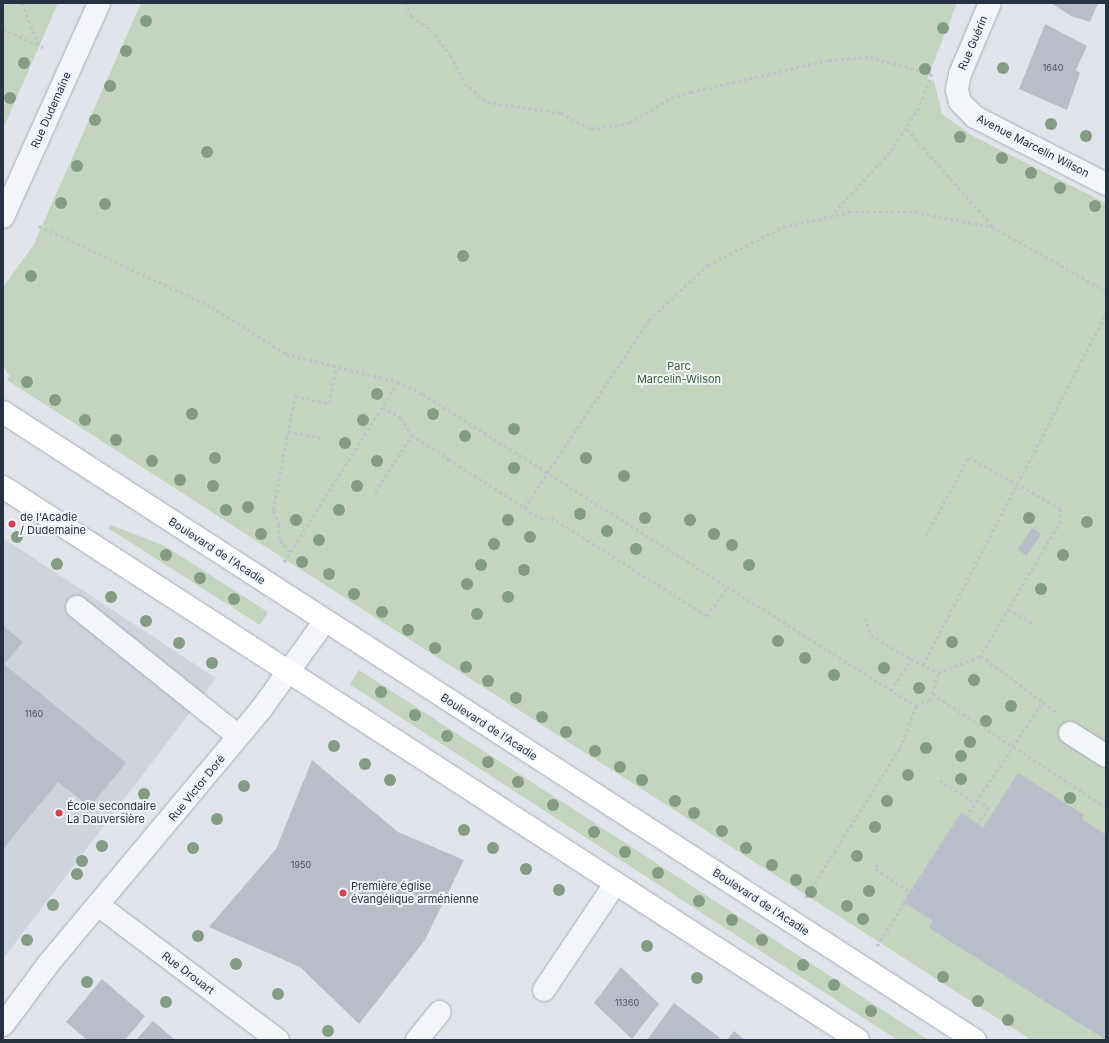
<!DOCTYPE html>
<html>
<head>
<meta charset="utf-8">
<style>
  body { margin:0 }
  #map { position:relative; width:1109px; height:1043px; overflow:hidden; background:#e1e4ea; font-family:Inter,sans-serif }
  div>[style] { position:absolute }
  .built>* { inset:0; background:#cfd3dc }
  .green>* { inset:0; background:#c5d4c1; transform-origin:0 0 }
  .building>* { inset:0; background:#b8bdc7; transform-origin:0 0 }
  .path>* { height:2.5px; margin-top:-1.25px; transform-origin:0; background:repeating-linear-gradient(90deg,#bfc2c9 0 3px,transparent 0 6px) }
  .roads { filter:drop-shadow(0 0 1px #a6abb4) drop-shadow(0 0 1px #a6abb4) }
  .minor>* { height:22px; margin:-11px; padding:0 11px; transform-origin:11px; border-radius:11px; background:#f4f5f8 }
  .major>* { height:22px; margin:-11px; padding:0 11px; transform-origin:11px; border-radius:11px; background:#fff }
  .trees>* { width:12px; height:12px; margin:-6px; border-radius:50%; background:#869b86 }
  .dots>* { width:11px; height:11px; translate:-50% -50%; box-sizing:border-box; border:2px solid #f0f3f7; border-radius:50% }
  span { translate:-50% -50%; white-space:nowrap; text-align:center; line-height:1.15; -webkit-text-stroke:4px #f0f3f7; paint-order:stroke }
  .number-label { font-size:9px; color:#4c5463 }
  .number-label span { -webkit-text-stroke-width:0 }
  .street-label { font-size:11px; color:#283142 }
  .park-label { font-size:11px; color:#3b5f35 }
  .poi-label { font-size:11px; color:#283142 }
  .left { translate:0 -50%; text-align:left }
  .frame { position:absolute; inset:0; border:4px solid #283142; pointer-events:none }
</style>
</head>
<body>
<div id="map">
  <div class="built">
    <div style="clip-path:polygon(3px 538px,216px 678px,3px 959px)"></div>
  </div>
  <div class="green">
    <div style="clip-path:polygon(3px 3px,58px 3px,3px 129px)"></div>
    <div style="clip-path:polygon(141px 3px,957px 3px,927px 79px,934px 81px,942px 114px,971px 135px,1106px 203px,1106px 1040px,1031px 1040px,7px 380px,10px 376px,3px 367px,3px 287px,33px 246px)"></div>
    <div style="clip-path:polygon(111px 525px,165px 546px,268px 612px,260px 625px,108px 528px)"></div>
    <div style="left:359px;top:670px;width:682px;height:17px;rotate:33deg"></div>
  </div>
  <div class="building">
    <div style="clip-path:polygon(1051px 3px,1098px 3px,1090px 22px,1071px 16px)"></div>
    <div style="clip-path:polygon(1045px 24px,1087px 46px,1076px 70px,1080px 73px,1067px 110px,1019px 89px)"></div>
    <div style="left:1032px;top:528px;width:11px;height:26px;rotate:34deg"></div>
    <div style="clip-path:polygon(3px 626px,23px 642px,4px 664px,126px 763px,90px 807px,58px 782px,3px 849px)"></div>
    <div style="clip-path:polygon(312px 760px,398px 832px,464px 860px,425px 940px,359px 1024px,300px 967px,209px 927px,276px 849px)"></div>
    <div style="clip-path:polygon(1018px 773px,1084px 815px,1082px 819px,1106px 835px,1106px 1040px,929px 928px,933px 921px,903px 902px,961px 813px,983px 828px)"></div>
    <div style="clip-path:polygon(621px 967px,659px 1004px,632px 1039px,594px 1003px)"></div>
    <div style="clip-path:polygon(102px 979px,145px 1016px,125px 1040px,87px 1040px,66px 1022px)"></div>
    <div style="clip-path:polygon(674px 1003px,720px 1038px,718px 1040px,647px 1040px)"></div>
    <div style="clip-path:polygon(153px 1021px,175px 1040px,136px 1040px)"></div>
    <div style="clip-path:polygon(734px 1031px,745px 1040px,727px 1040px)"></div>
  </div>
  <div class="path">
    <div style="left:22px;top:3px;width:46px;rotate:68.4deg"></div>
    <div style="left:405px;top:3px;width:15px;rotate:62deg"></div>
    <div style="left:412px;top:16px;width:24px;rotate:36deg"></div>
    <div style="left:431px;top:30px;width:33px;rotate:52deg"></div>
    <div style="left:451px;top:56px;width:30px;rotate:63deg"></div>
    <div style="left:465px;top:83px;width:29px;rotate:41deg"></div>
    <div style="left:487px;top:102px;width:75px;rotate:8.5deg"></div>
    <div style="left:561px;top:113px;width:34px;rotate:28deg"></div>
    <div style="left:591px;top:129px;width:39px;rotate:-9deg"></div>
    <div style="left:630px;top:123px;width:48px;rotate:-31.4deg"></div>
    <div style="left:671px;top:98px;width:21px;rotate:-17deg"></div>
    <div style="left:691px;top:92px;width:142px;rotate:-13.1deg"></div>
    <div style="left:829px;top:60px;width:41px;rotate:-4.2deg"></div>
    <div style="left:870px;top:57px;width:64px;rotate:15.3deg"></div>
    <div style="left:932px;top:74px;width:36px;rotate:111deg"></div>
    <div style="left:919px;top:108px;width:54px;rotate:122.8deg"></div>
    <div style="left:890px;top:153px;width:83px;rotate:133.1deg"></div>
    <div style="left:3px;top:29px;width:44px;rotate:24.2deg"></div>
    <div style="left:907px;top:129px;width:130px;rotate:48.7deg"></div>
    <div style="left:993px;top:227px;width:130px;rotate:29.5deg"></div>
    <div style="left:39px;top:226px;width:191px;rotate:25.1deg"></div>
    <div style="left:212px;top:307px;width:88px;rotate:32.4deg"></div>
    <div style="left:286px;top:354px;width:115px;rotate:14deg"></div>
    <div style="left:398px;top:382px;width:28px;rotate:26deg"></div>
    <div style="left:423px;top:394px;width:583px;rotate:32.33deg"></div>
    <div style="left:916px;top:706px;width:15px;rotate:-23deg"></div>
    <div style="left:930px;top:700px;width:28px;rotate:-73deg"></div>
    <div style="left:938px;top:673px;width:46px;rotate:-21.6deg"></div>
    <div style="left:981px;top:656px;width:94px;rotate:36.7deg"></div>
    <div style="left:383px;top:407px;width:21px;rotate:31deg"></div>
    <div style="left:401px;top:418px;width:20px;rotate:57deg"></div>
    <div style="left:412px;top:435px;width:44px;rotate:33deg"></div>
    <div style="left:449px;top:459px;width:6px;rotate:121deg"></div>
    <div style="left:288px;top:432px;width:36px;rotate:10deg"></div>
    <div style="left:449px;top:459px;width:108px;rotate:33deg"></div>
    <div style="left:540px;top:518px;width:11px"></div>
    <div style="left:551px;top:518px;width:18px;rotate:29deg"></div>
    <div style="left:567px;top:527px;width:166px;rotate:32.4deg"></div>
    <div style="left:707px;top:616px;width:35px;rotate:-55deg"></div>
    <div style="left:375px;top:492px;width:68px;rotate:-57deg"></div>
    <div style="left:524px;top:508px;width:226px;rotate:-56.4deg"></div>
    <div style="left:649px;top:320px;width:81px;rotate:-43deg"></div>
    <div style="left:708px;top:265px;width:84px;rotate:-26.9deg"></div>
    <div style="left:783px;top:227px;width:68px;rotate:-12.8deg"></div>
    <div style="left:849px;top:212px;width:66px"></div>
    <div style="left:915px;top:212px;width:79px;rotate:10.9deg"></div>
    <div style="left:926px;top:535px;width:89px;rotate:-61.1deg"></div>
    <div style="left:969px;top:457px;width:106px;rotate:29.5deg"></div>
    <div style="left:1061px;top:509px;width:12px;rotate:90deg"></div>
    <div style="left:1061px;top:521px;width:157px;rotate:120.7deg"></div>
    <div style="left:290px;top:552px;width:16px;rotate:-133deg"></div>
    <div style="left:279px;top:540px;width:15px;rotate:-90deg"></div>
    <div style="left:279px;top:525px;width:16px;rotate:-112deg"></div>
    <div style="left:273px;top:510px;width:116px;rotate:-79.1deg"></div>
    <div style="left:295px;top:396px;width:35px;rotate:12deg"></div>
    <div style="left:329px;top:403px;width:36px;rotate:-79deg"></div>
    <div style="left:284px;top:562px;width:213px;rotate:-57.7deg"></div>
    <div style="left:1009px;top:609px;width:27px;rotate:31deg"></div>
    <div style="left:866px;top:618px;width:18px;rotate:74deg"></div>
    <div style="left:871px;top:635px;width:47px;rotate:31deg"></div>
    <div style="left:923px;top:665px;width:396px;rotate:-62.5deg"></div>
    <div style="left:891px;top:691px;width:38px;rotate:-58deg"></div>
    <div style="left:911px;top:659px;width:30px;rotate:27deg"></div>
    <div style="left:933px;top:694px;width:207px;rotate:33.2deg"></div>
    <div style="left:940px;top:780px;width:42px;rotate:33.3deg"></div>
    <div style="left:978px;top:800px;width:14px;rotate:36deg"></div>
    <div style="left:989px;top:808px;width:19px;rotate:125deg"></div>
    <div style="left:878px;top:865px;width:4px;rotate:117deg"></div>
    <div style="left:876px;top:869px;width:41px;rotate:34.1deg"></div>
    <div style="left:805px;top:898px;width:178px;rotate:-57.7deg"></div>
    <div style="left:900px;top:748px;width:45px;rotate:-69.1deg"></div>
    <div style="left:877px;top:946px;width:157px;rotate:-57.7deg"></div>
    <div style="left:961px;top:813px;width:6px;rotate:39deg"></div>
    <div style="left:966px;top:817px;width:139px;rotate:-56.4deg"></div>
  </div>
  <div class="roads">
    <div class="minor">
      <div style="left:990px;top:3px;width:77px;rotate:112.9deg"></div>
      <div style="left:960px;top:74px;width:16px;rotate:101deg"></div>
      <div style="left:957px;top:90px;width:12px;rotate:76deg"></div>
      <div style="left:960px;top:102px;width:21px;rotate:45deg"></div>
      <div style="left:975px;top:117px;width:147px;rotate:27.1deg"></div>
      <div style="left:3px;top:217px;width:235px;rotate:-65.8deg"></div>
      <div style="left:77px;top:607px;width:206px;rotate:38.7deg"></div>
      <div style="left:1070px;top:733px;width:43px;rotate:32.6deg"></div>
      <div style="left:98px;top:905px;width:225px;rotate:36.9deg"></div>
      <div style="left:544px;top:990px;width:128px;rotate:-56.2deg"></div>
      <div style="left:3px;top:1025px;width:77px;rotate:-53.4deg"></div>
      <div style="left:49px;top:963px;width:332px;rotate:-50.1deg"></div>
      <div style="left:262px;top:708px;width:107px;rotate:-54.1deg"></div>
      <div style="left:417px;top:1040px;width:36px;rotate:-51deg"></div>
    </div>
    <div class="major">
      <div style="left:3px;top:412px;width:1157px;rotate:32.87deg"></div>
      <div style="left:3px;top:487px;width:1018px;rotate:32.89deg"></div>
    </div>
  </div>
  <div class="trees">
    <div style="left:146px;top:21px"></div>
    <div style="left:943px;top:28px"></div>
    <div style="left:126px;top:51px"></div>
    <div style="left:24px;top:63px"></div>
    <div style="left:1003px;top:68px"></div>
    <div style="left:925px;top:69px"></div>
    <div style="left:110px;top:86px"></div>
    <div style="left:10px;top:98px"></div>
    <div style="left:95px;top:120px"></div>
    <div style="left:1051px;top:124px"></div>
    <div style="left:1086px;top:136px"></div>
    <div style="left:960px;top:137px"></div>
    <div style="left:207px;top:152px"></div>
    <div style="left:1002px;top:158px"></div>
    <div style="left:77px;top:166px"></div>
    <div style="left:1031px;top:173px"></div>
    <div style="left:1060px;top:188px"></div>
    <div style="left:61px;top:203px"></div>
    <div style="left:105px;top:204px"></div>
    <div style="left:1095px;top:206px"></div>
    <div style="left:463px;top:256px"></div>
    <div style="left:31px;top:276px"></div>
    <div style="left:27px;top:382px"></div>
    <div style="left:377px;top:394px"></div>
    <div style="left:55px;top:400px"></div>
    <div style="left:192px;top:414px"></div>
    <div style="left:433px;top:414px"></div>
    <div style="left:85px;top:420px"></div>
    <div style="left:363px;top:420px"></div>
    <div style="left:514px;top:429px"></div>
    <div style="left:465px;top:436px"></div>
    <div style="left:116px;top:440px"></div>
    <div style="left:345px;top:443px"></div>
    <div style="left:215px;top:458px"></div>
    <div style="left:586px;top:458px"></div>
    <div style="left:152px;top:461px"></div>
    <div style="left:377px;top:461px"></div>
    <div style="left:514px;top:468px"></div>
    <div style="left:624px;top:476px"></div>
    <div style="left:180px;top:480px"></div>
    <div style="left:213px;top:486px"></div>
    <div style="left:357px;top:486px"></div>
    <div style="left:248px;top:507px"></div>
    <div style="left:226px;top:510px"></div>
    <div style="left:339px;top:510px"></div>
    <div style="left:580px;top:514px"></div>
    <div style="left:645px;top:518px"></div>
    <div style="left:1029px;top:518px"></div>
    <div style="left:296px;top:520px"></div>
    <div style="left:508px;top:520px"></div>
    <div style="left:690px;top:520px"></div>
    <div style="left:1087px;top:522px"></div>
    <div style="left:607px;top:531px"></div>
    <div style="left:261px;top:534px"></div>
    <div style="left:714px;top:534px"></div>
    <div style="left:17px;top:537px"></div>
    <div style="left:530px;top:537px"></div>
    <div style="left:319px;top:540px"></div>
    <div style="left:494px;top:544px"></div>
    <div style="left:732px;top:545px"></div>
    <div style="left:636px;top:549px"></div>
    <div style="left:166px;top:555px"></div>
    <div style="left:1063px;top:555px"></div>
    <div style="left:302px;top:562px"></div>
    <div style="left:57px;top:564px"></div>
    <div style="left:481px;top:565px"></div>
    <div style="left:749px;top:565px"></div>
    <div style="left:524px;top:570px"></div>
    <div style="left:329px;top:574px"></div>
    <div style="left:200px;top:578px"></div>
    <div style="left:467px;top:584px"></div>
    <div style="left:1041px;top:589px"></div>
    <div style="left:354px;top:594px"></div>
    <div style="left:111px;top:597px"></div>
    <div style="left:508px;top:597px"></div>
    <div style="left:234px;top:599px"></div>
    <div style="left:382px;top:612px"></div>
    <div style="left:477px;top:614px"></div>
    <div style="left:146px;top:621px"></div>
    <div style="left:408px;top:630px"></div>
    <div style="left:778px;top:641px"></div>
    <div style="left:952px;top:642px"></div>
    <div style="left:179px;top:643px"></div>
    <div style="left:435px;top:648px"></div>
    <div style="left:805px;top:658px"></div>
    <div style="left:212px;top:663px"></div>
    <div style="left:466px;top:667px"></div>
    <div style="left:884px;top:668px"></div>
    <div style="left:834px;top:675px"></div>
    <div style="left:974px;top:680px"></div>
    <div style="left:488px;top:681px"></div>
    <div style="left:919px;top:688px"></div>
    <div style="left:381px;top:692px"></div>
    <div style="left:516px;top:698px"></div>
    <div style="left:1011px;top:706px"></div>
    <div style="left:415px;top:715px"></div>
    <div style="left:542px;top:717px"></div>
    <div style="left:986px;top:721px"></div>
    <div style="left:566px;top:732px"></div>
    <div style="left:447px;top:736px"></div>
    <div style="left:970px;top:742px"></div>
    <div style="left:334px;top:746px"></div>
    <div style="left:926px;top:748px"></div>
    <div style="left:595px;top:751px"></div>
    <div style="left:961px;top:756px"></div>
    <div style="left:488px;top:762px"></div>
    <div style="left:365px;top:764px"></div>
    <div style="left:620px;top:767px"></div>
    <div style="left:908px;top:775px"></div>
    <div style="left:961px;top:779px"></div>
    <div style="left:390px;top:780px"></div>
    <div style="left:642px;top:780px"></div>
    <div style="left:518px;top:782px"></div>
    <div style="left:244px;top:786px"></div>
    <div style="left:144px;top:794px"></div>
    <div style="left:1070px;top:798px"></div>
    <div style="left:675px;top:801px"></div>
    <div style="left:887px;top:801px"></div>
    <div style="left:553px;top:805px"></div>
    <div style="left:694px;top:813px"></div>
    <div style="left:126px;top:818px"></div>
    <div style="left:217px;top:819px"></div>
    <div style="left:875px;top:827px"></div>
    <div style="left:464px;top:830px"></div>
    <div style="left:722px;top:831px"></div>
    <div style="left:594px;top:832px"></div>
    <div style="left:102px;top:846px"></div>
    <div style="left:193px;top:848px"></div>
    <div style="left:493px;top:848px"></div>
    <div style="left:746px;top:848px"></div>
    <div style="left:625px;top:852px"></div>
    <div style="left:857px;top:856px"></div>
    <div style="left:82px;top:861px"></div>
    <div style="left:772px;top:865px"></div>
    <div style="left:526px;top:869px"></div>
    <div style="left:658px;top:873px"></div>
    <div style="left:77px;top:874px"></div>
    <div style="left:796px;top:880px"></div>
    <div style="left:559px;top:890px"></div>
    <div style="left:869px;top:891px"></div>
    <div style="left:811px;top:892px"></div>
    <div style="left:699px;top:901px"></div>
    <div style="left:53px;top:905px"></div>
    <div style="left:847px;top:906px"></div>
    <div style="left:863px;top:919px"></div>
    <div style="left:732px;top:920px"></div>
    <div style="left:198px;top:936px"></div>
    <div style="left:27px;top:940px"></div>
    <div style="left:762px;top:940px"></div>
    <div style="left:647px;top:946px"></div>
    <div style="left:236px;top:964px"></div>
    <div style="left:803px;top:965px"></div>
    <div style="left:943px;top:977px"></div>
    <div style="left:697px;top:978px"></div>
    <div style="left:87px;top:982px"></div>
    <div style="left:834px;top:985px"></div>
    <div style="left:278px;top:994px"></div>
    <div style="left:978px;top:1001px"></div>
    <div style="left:166px;top:1002px"></div>
    <div style="left:871px;top:1011px"></div>
    <div style="left:1008px;top:1020px"></div>
    <div style="left:328px;top:1031px"></div>
  </div>
  <div class="dots">
    <div style="left:12px;top:524px;background:#d44151"></div>
    <div style="left:59px;top:813px;background:#d44151"></div>
    <div style="left:343px;top:893px;background:#d44151"></div>
  </div>
  <div class="number-label">
    <span style="left:1053px;top:68px">1640</span>
    <span style="left:34px;top:714px">1160</span>
    <span style="left:301px;top:865px">1950</span>
    <span style="left:627px;top:1003px">11360</span>
  </div>
  <div class="street-label">
    <span style="left:973px;top:43px;rotate:-67deg">Rue Guérin</span>
    <span style="left:51px;top:110px;rotate:-66deg">Rue Dudemaine</span>
    <span style="left:1033px;top:146px;rotate:27deg">Avenue Marcelin Wilson</span>
    <span style="left:217px;top:551px;rotate:33deg">Boulevard de l'Acadie</span>
    <span style="left:489px;top:727px;rotate:33deg">Boulevard de l'Acadie</span>
    <span style="left:197px;top:788px;rotate:-51deg">Rue Victor Doré</span>
    <span style="left:761px;top:902px;rotate:33deg">Boulevard de l'Acadie</span>
    <span style="left:188px;top:973px;rotate:37deg">Rue Drouart</span>
  </div>
  <div class="park-label">
    <span style="left:679px;top:373px">Parc<br>Marcelin-Wilson</span>
  </div>
  <div class="poi-label">
    <span class="left" style="left:20px;top:524px">de l'Acadie<br>/ Dudemaine</span>
    <span class="left" style="left:67px;top:813px">École secondaire<br>La Dauversière</span>
    <span class="left" style="left:351px;top:893px">Première église<br>évangélique arménienne</span>
  </div>
  <div class="frame"></div>
</div>
</body>
</html>
